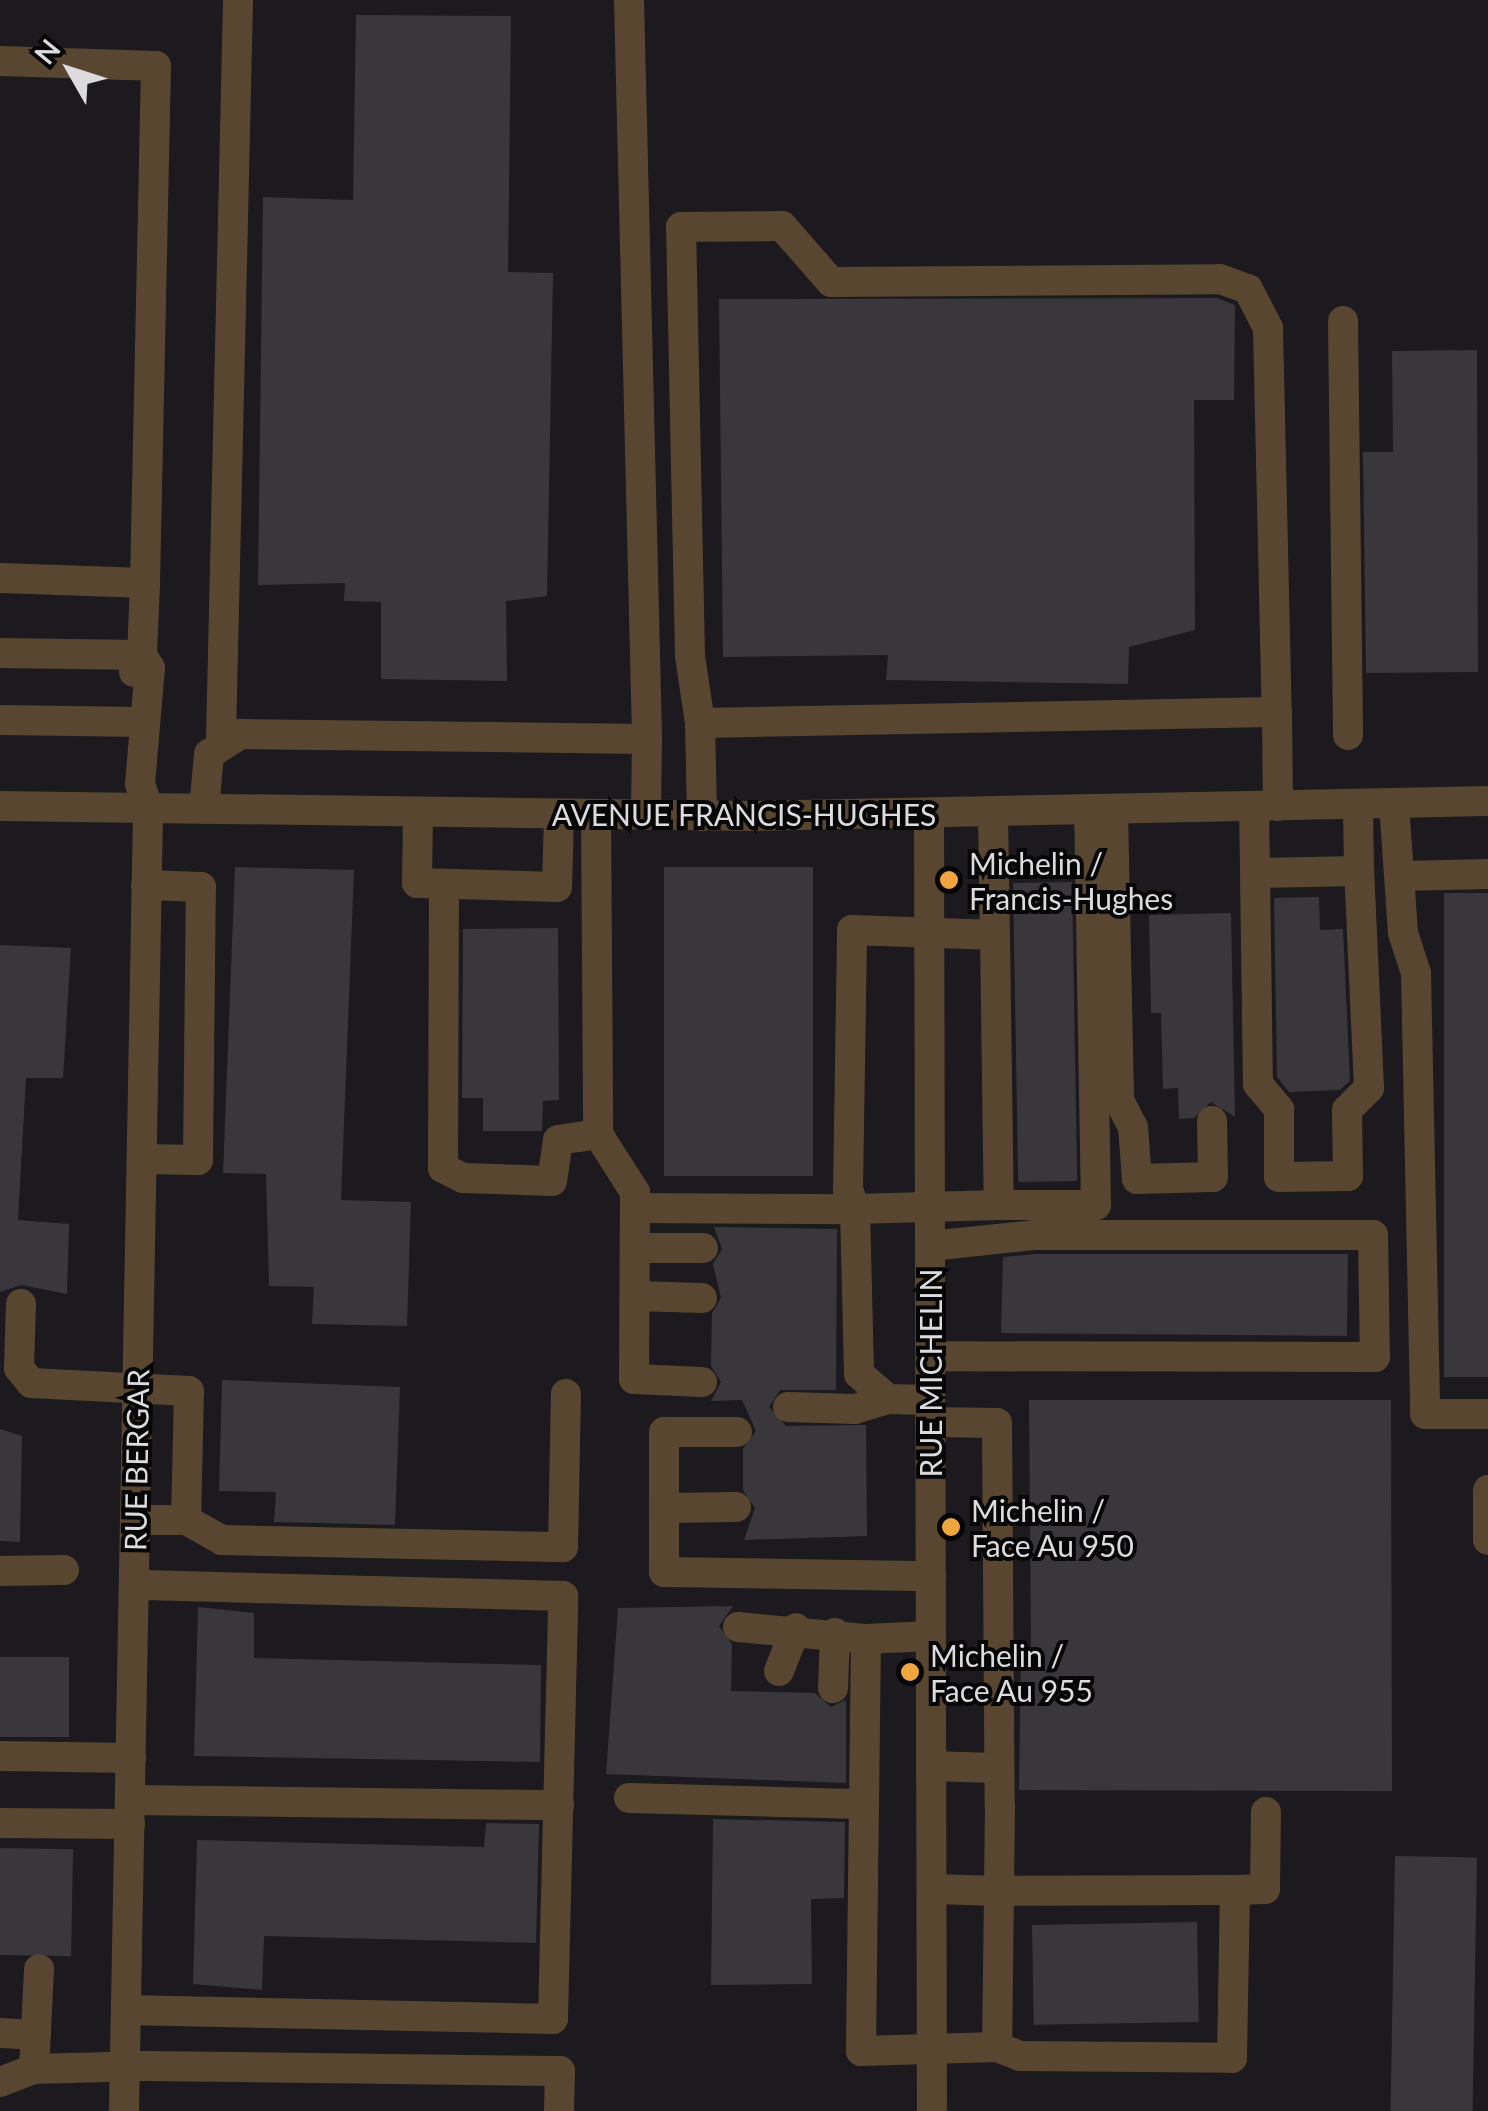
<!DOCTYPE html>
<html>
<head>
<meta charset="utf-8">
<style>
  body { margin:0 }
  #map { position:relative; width:1488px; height:2111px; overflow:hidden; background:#1c1a1e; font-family:Lato,sans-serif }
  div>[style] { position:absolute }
  .building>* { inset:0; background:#39373b; transform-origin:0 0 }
  .minor>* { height:30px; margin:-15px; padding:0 15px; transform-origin:15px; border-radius:15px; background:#584630 }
  .dots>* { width:28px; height:28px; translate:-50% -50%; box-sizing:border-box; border:5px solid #060607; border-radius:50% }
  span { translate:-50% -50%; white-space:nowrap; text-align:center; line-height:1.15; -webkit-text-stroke:8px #060607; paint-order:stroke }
  .street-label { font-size:30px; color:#dcdbdd }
  .poi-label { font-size:30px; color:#dcdbdd }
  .left { translate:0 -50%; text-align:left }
  .north { position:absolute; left:20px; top:20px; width:100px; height:100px; -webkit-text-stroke:8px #060607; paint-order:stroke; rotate:309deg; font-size:28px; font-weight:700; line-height:40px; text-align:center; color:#dcdbdd }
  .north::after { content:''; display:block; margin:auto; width:35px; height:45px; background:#dcdbdd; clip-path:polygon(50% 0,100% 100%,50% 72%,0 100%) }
</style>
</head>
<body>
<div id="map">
  <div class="building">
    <div style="clip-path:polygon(356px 15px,511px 16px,508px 272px,553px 273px,547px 596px,506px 601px,507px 681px,381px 679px,381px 602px,344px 601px,345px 583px,258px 585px,263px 197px,353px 200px)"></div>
    <div style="clip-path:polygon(1217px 298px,1235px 305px,1234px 400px,1194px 400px,1195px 630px,1129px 647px,1128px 684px,886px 680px,888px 655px,723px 657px,719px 299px)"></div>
    <div style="clip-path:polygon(1477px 350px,1478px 672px,1366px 673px,1363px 452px,1393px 452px,1392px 351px)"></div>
    <div style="clip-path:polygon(235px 867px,354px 870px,341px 1200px,411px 1202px,407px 1326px,312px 1324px,314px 1287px,269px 1286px,266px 1174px,223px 1173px)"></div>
    <div style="left:664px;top:867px;width:149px;height:309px"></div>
    <div style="left:1072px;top:882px;width:299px;height:59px;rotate:89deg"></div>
    <div style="left:1488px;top:893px;width:484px;height:44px;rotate:90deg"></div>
    <div style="clip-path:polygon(1319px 897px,1320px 930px,1343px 929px,1350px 1081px,1340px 1090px,1289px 1092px,1277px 1077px,1274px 898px)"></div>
    <div style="clip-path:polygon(1231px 913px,1235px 1117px,1211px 1102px,1194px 1118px,1179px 1119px,1178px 1088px,1163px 1089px,1161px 1013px,1151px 1013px,1149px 915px)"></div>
    <div style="clip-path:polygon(558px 928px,559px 1100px,543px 1101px,542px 1131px,483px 1131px,483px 1098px,462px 1098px,463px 929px)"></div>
    <div style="clip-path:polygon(0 945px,71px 948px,63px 1078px,26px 1078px,18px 1220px,69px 1224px,67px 1294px,21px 1285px,0 1292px)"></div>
    <div style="clip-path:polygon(714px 1227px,837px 1229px,836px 1390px,780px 1390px,769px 1407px,786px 1426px,866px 1425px,867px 1536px,744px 1540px,755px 1508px,743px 1490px,743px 1449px,756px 1431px,742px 1400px,711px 1401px,721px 1382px,711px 1366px,712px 1313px,721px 1298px,713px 1264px,722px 1249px)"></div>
    <div style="clip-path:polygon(1036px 1254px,1348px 1254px,1347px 1336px,1001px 1333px,1003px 1257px)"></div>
    <div style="clip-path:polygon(222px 1380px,400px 1387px,395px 1525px,274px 1522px,276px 1492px,219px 1491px)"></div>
    <div style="clip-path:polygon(1029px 1400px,1391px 1400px,1392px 1791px,1019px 1790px,1021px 1647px,1031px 1647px)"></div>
    <div style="clip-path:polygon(0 1429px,22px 1436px,20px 1542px,0 1541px)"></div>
    <div style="clip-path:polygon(733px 1606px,719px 1626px,732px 1644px,731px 1691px,815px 1693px,831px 1707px,846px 1700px,846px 1783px,606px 1774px,618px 1608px)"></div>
    <div style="clip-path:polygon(198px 1607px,254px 1613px,254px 1658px,541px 1665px,540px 1762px,194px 1756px)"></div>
    <div style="left:0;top:1657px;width:69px;height:80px"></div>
    <div style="clip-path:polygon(713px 1819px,845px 1822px,844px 1898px,811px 1899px,812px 1984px,711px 1985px)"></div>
    <div style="clip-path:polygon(486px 1823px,539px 1824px,536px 1943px,264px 1936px,262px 1990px,193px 1984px,197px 1840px,484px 1847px)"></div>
    <div style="left:0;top:1848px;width:73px;height:107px;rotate:1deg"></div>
    <div style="left:1395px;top:1856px;width:82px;height:255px;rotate:1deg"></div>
    <div style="left:1197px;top:1922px;width:100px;height:165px;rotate:89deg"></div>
  </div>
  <div class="minor">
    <div style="left:629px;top:0;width:739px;rotate:88.6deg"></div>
    <div style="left:0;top:61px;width:156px;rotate:1.8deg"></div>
    <div style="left:156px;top:66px;width:517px;rotate:91.22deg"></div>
    <div style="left:145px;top:583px;width:145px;rotate:-178deg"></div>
    <div style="left:1343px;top:321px;width:414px;rotate:89.3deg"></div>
    <div style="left:0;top:653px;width:142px;rotate:0.8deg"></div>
    <div style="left:134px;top:672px;width:19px;rotate:-65deg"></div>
    <div style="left:142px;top:655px;width:72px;rotate:-87.6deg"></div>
    <div style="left:0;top:720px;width:142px;rotate:0.8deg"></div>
    <div style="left:700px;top:723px;width:68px;rotate:-98.5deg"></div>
    <div style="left:690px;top:656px;width:429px;rotate:-91.2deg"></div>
    <div style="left:681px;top:227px;width:101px;rotate:-0.6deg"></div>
    <div style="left:782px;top:226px;width:74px;rotate:48.8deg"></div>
    <div style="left:831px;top:282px;width:389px;rotate:-0.4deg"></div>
    <div style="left:1220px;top:279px;width:30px;rotate:20deg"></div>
    <div style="left:1248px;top:289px;width:44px;rotate:62.9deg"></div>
    <div style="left:1268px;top:328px;width:384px;rotate:88.7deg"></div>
    <div style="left:221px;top:739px;width:739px;rotate:-88.68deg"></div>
    <div style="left:1394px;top:804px;width:129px;rotate:86deg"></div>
    <div style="left:1403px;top:933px;width:42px;rotate:72deg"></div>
    <div style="left:1416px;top:973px;width:441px;rotate:88.8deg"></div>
    <div style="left:1425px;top:1414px;width:63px"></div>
    <div style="left:0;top:806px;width:752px;rotate:0.76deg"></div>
    <div style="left:752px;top:816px;width:736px;rotate:-1.17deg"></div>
    <div style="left:1254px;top:807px;width:66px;rotate:89.1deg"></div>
    <div style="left:1255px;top:873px;width:104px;rotate:-1.1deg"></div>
    <div style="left:1359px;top:871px;width:66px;rotate:-90.9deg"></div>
    <div style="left:204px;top:809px;width:55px;rotate:-84.8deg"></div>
    <div style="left:209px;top:754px;width:38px;rotate:-32deg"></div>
    <div style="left:241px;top:734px;width:406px;rotate:0.7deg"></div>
    <div style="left:647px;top:739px;width:76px;rotate:90.8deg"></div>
    <div style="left:1113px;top:811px;width:289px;rotate:88.8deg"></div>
    <div style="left:1119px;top:1100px;width:30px;rotate:63deg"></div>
    <div style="left:1133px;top:1127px;width:52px;rotate:85.6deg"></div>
    <div style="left:1137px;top:1179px;width:76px;rotate:-1.5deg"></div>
    <div style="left:1213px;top:1177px;width:56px;rotate:-91deg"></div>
    <div style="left:418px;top:812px;width:71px;rotate:90.8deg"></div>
    <div style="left:417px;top:883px;width:140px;rotate:1.6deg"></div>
    <div style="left:557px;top:887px;width:73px;rotate:-88.4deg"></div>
    <div style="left:993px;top:813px;width:122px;rotate:89.1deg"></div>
    <div style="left:995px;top:935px;width:270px;rotate:89.2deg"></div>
    <div style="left:999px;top:1205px;width:144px;rotate:178.4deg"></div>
    <div style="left:855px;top:1209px;width:20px;rotate:-110deg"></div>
    <div style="left:848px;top:1190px;width:260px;rotate:-89.1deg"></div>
    <div style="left:852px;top:930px;width:143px;rotate:2deg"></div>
    <div style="left:596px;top:814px;width:320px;rotate:89.6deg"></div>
    <div style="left:598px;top:1134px;width:69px;rotate:57.5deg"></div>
    <div style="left:635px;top:1192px;width:16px;rotate:90deg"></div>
    <div style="left:929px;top:815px;width:1296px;rotate:89.87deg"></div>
    <div style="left:702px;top:816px;width:93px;rotate:-91.2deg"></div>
    <div style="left:700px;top:723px;width:577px;rotate:-1.09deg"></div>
    <div style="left:1277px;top:712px;width:94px;rotate:89.4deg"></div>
    <div style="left:1255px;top:873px;width:211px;rotate:89.2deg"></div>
    <div style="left:1258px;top:1084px;width:33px;rotate:50deg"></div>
    <div style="left:1279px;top:1109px;width:68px;rotate:90deg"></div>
    <div style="left:1279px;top:1177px;width:69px;rotate:-0.8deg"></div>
    <div style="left:1348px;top:1176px;width:66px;rotate:-90.9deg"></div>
    <div style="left:1347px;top:1110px;width:31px;rotate:-45deg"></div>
    <div style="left:1369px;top:1088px;width:217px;rotate:-92.6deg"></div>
    <div style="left:1402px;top:876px;width:86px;rotate:-1.3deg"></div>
    <div style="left:444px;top:884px;width:284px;rotate:90.2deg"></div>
    <div style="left:443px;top:1168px;width:22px;rotate:27deg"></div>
    <div style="left:463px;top:1178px;width:89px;rotate:1.9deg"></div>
    <div style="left:552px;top:1181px;width:41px;rotate:-81.7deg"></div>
    <div style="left:558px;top:1140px;width:40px;rotate:-8.5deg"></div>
    <div style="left:142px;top:1159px;width:56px;rotate:1deg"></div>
    <div style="left:198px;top:1160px;width:273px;rotate:-89.4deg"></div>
    <div style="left:201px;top:887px;width:55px;rotate:-177.9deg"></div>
    <div style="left:999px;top:1205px;width:97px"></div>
    <div style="left:1096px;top:1205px;width:394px;rotate:-91deg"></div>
    <div style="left:930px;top:1246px;width:106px;rotate:-6deg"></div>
    <div style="left:1035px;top:1235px;width:338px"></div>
    <div style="left:1373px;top:1235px;width:122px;rotate:89.1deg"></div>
    <div style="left:1375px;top:1357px;width:444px;rotate:-179.9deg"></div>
    <div style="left:635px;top:1248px;width:68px"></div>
    <div style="left:635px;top:1296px;width:67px;rotate:1.7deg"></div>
    <div style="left:21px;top:1304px;width:64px;rotate:91.8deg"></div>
    <div style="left:19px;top:1368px;width:19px;rotate:51deg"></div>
    <div style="left:31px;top:1383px;width:158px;rotate:2.9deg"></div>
    <div style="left:189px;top:1391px;width:129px;rotate:91.3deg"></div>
    <div style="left:186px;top:1520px;width:51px;rotate:180deg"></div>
    <div style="left:702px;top:1382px;width:68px;rotate:-177.5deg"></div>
    <div style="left:634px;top:1379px;width:171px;rotate:-89.7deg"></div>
    <div style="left:635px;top:1208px;width:220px;rotate:0.3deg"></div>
    <div style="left:855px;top:1209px;width:165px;rotate:88.6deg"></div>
    <div style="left:859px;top:1374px;width:38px;rotate:41deg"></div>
    <div style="left:888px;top:1399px;width:42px;rotate:1.4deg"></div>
    <div style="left:788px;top:1407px;width:67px;rotate:1.7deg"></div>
    <div style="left:855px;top:1409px;width:34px;rotate:-17deg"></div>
    <div style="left:930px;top:1422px;width:67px;rotate:0.9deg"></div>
    <div style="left:997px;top:1423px;width:383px;rotate:89.6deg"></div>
    <div style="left:1000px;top:1806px;width:85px;rotate:90.7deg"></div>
    <div style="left:999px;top:1891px;width:156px;rotate:90.7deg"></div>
    <div style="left:997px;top:2047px;width:25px;rotate:21deg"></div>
    <div style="left:1020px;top:2056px;width:212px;rotate:0.5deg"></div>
    <div style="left:1232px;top:2058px;width:168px;rotate:-89deg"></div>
    <div style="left:1235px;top:1890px;width:236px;rotate:179.8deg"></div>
    <div style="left:999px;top:1891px;width:67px;rotate:-178.3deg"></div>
    <div style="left:737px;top:1432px;width:73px;rotate:180deg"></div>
    <div style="left:664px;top:1432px;width:140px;rotate:90deg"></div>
    <div style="left:664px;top:1572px;width:267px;rotate:0.9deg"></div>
    <div style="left:1488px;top:1490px;width:50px;rotate:90deg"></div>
    <div style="left:665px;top:1508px;width:71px;rotate:-0.8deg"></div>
    <div style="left:186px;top:1520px;width:41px;rotate:29.1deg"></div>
    <div style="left:222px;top:1540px;width:341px;rotate:1.2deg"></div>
    <div style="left:563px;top:1547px;width:153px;rotate:-88.9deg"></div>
    <div style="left:0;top:1571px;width:64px;rotate:-0.9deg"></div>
    <div style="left:738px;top:1627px;width:129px;rotate:5.4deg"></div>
    <div style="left:931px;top:1636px;width:65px;rotate:177.4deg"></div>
    <div style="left:866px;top:1639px;width:412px;rotate:90.7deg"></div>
    <div style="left:861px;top:2051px;width:136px;rotate:-1.7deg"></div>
    <div style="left:779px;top:1671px;width:46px;rotate:-68.4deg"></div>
    <div style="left:833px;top:1688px;width:55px;rotate:-87.9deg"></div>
    <div style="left:0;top:1756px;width:131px;rotate:0.9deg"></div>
    <div style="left:931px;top:1766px;width:65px;rotate:1.8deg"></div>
    <div style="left:629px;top:1798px;width:234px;rotate:1.5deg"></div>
    <div style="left:130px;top:1800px;width:429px;rotate:0.7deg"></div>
    <div style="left:0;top:1823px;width:130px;rotate:0.4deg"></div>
    <div style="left:1235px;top:1890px;width:30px;rotate:-2deg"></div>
    <div style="left:1265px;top:1889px;width:77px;rotate:-89.3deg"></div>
    <div style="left:126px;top:2010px;width:427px;rotate:1.2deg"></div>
    <div style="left:553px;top:2019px;width:423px;rotate:-88.6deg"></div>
    <div style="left:563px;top:1596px;width:429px;rotate:-178.5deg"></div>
    <div style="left:0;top:2033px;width:36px;rotate:3deg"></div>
    <div style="left:34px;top:2069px;width:100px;rotate:-87.1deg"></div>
    <div style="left:0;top:2082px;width:36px;rotate:-21deg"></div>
    <div style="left:34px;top:2069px;width:111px;rotate:-1.5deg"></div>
    <div style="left:145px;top:2066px;width:415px;rotate:0.7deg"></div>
    <div style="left:560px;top:2071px;width:40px;rotate:91.4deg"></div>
    <div style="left:124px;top:2111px;width:1303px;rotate:-88.94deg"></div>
    <div style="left:148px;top:808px;width:25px;rotate:-108deg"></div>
    <div style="left:140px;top:784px;width:116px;rotate:-85.1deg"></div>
    <div style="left:150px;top:668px;width:15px;rotate:-122deg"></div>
  </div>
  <div class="dots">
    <div style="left:949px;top:880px;background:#f0a63e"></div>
    <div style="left:951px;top:1527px;background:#f0a63e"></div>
    <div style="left:910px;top:1672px;background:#f0a63e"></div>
  </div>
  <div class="street-label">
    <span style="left:744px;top:814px">AVENUE FRANCIS-HUGHES</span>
    <span style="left:930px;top:1373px;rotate:-90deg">RUE MICHELIN</span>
    <span style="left:136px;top:1460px;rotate:-89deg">RUE BERGAR</span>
  </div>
  <div class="poi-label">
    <span class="left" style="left:969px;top:880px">Michelin /<br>Francis-Hughes</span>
    <span class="left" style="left:971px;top:1527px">Michelin /<br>Face Au 950</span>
    <span class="left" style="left:930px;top:1672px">Michelin /<br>Face Au 955</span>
  </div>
  <div class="north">N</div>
</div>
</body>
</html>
